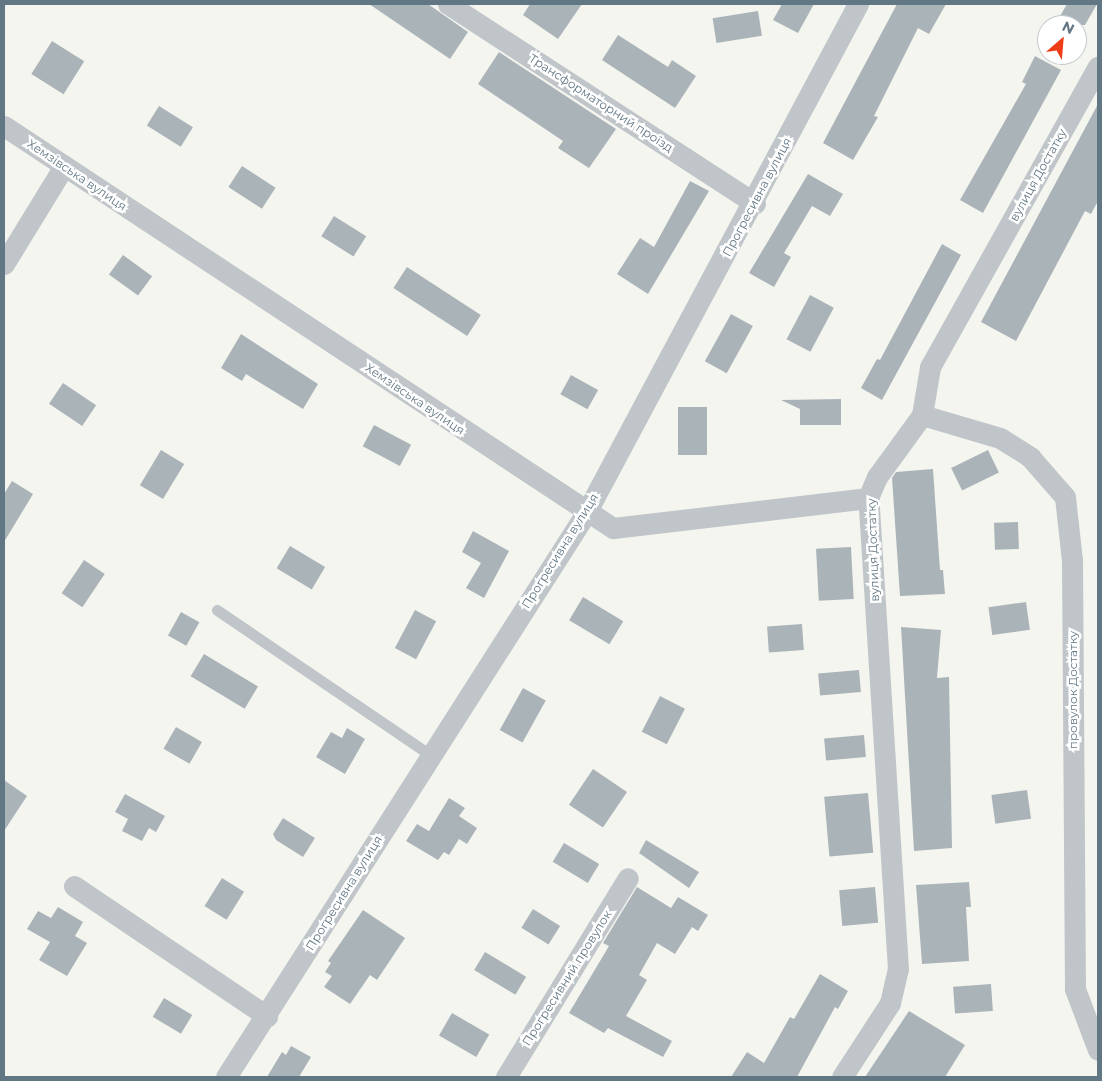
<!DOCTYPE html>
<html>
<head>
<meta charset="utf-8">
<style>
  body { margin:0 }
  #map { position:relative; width:1102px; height:1081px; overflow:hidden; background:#f5f5f0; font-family:Montserrat,sans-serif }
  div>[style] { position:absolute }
  .building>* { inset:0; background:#aab4b8; transform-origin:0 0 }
  .service>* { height:11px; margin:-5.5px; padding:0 5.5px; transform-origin:5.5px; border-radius:5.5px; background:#bfc5c8 }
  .minor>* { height:21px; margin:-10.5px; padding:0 10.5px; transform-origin:10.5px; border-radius:10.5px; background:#bfc5c8 }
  span { translate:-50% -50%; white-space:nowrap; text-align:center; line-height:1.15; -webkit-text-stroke:5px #fff; paint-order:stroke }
  .street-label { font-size:12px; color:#627784 }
  .frame { position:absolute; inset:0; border:5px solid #627784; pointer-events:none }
  .north { position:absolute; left:1037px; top:15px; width:50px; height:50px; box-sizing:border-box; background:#fff; border:1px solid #c0c9ce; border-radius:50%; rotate:27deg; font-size:14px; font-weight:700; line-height:20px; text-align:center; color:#627784 }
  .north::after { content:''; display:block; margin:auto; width:18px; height:22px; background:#ee3c17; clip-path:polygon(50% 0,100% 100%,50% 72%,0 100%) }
</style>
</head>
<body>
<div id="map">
  <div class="building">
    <div style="clip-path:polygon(369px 4px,428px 4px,468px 32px,450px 59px)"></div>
    <div style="clip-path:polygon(530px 4px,582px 4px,558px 39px,523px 15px)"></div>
    <div style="clip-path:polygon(782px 4px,814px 4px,798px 33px,773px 20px)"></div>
    <div style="clip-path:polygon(897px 4px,946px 4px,929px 34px,918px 28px,874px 116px,878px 117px,853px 160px,823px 143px)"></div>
    <div style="clip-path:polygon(1067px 4px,1097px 4px,1085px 25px,1055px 25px)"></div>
    <div style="left:758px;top:11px;width:25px;height:46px;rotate:81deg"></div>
    <div style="clip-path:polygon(618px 35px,668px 67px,672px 60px,696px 76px,675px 108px,602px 60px)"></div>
    <div style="left:52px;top:41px;width:38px;height:39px;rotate:32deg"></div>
    <div style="clip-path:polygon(499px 52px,616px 129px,589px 168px,558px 148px,563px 141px,478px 84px)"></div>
    <div style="clip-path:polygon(1035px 56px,1061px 70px,983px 213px,960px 200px,1026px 84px,1022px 82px)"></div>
    <div style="clip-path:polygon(1098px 104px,1098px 201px,1091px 214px,1085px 211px,1016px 341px,981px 322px)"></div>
    <div style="left:159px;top:106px;width:40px;height:23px;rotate:32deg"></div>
    <div style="left:242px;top:166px;width:40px;height:25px;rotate:33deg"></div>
    <div style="clip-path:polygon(808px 174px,843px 194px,830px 216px,812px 206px,784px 253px,791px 257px,774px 287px,749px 273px)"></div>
    <div style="clip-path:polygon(690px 181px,709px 191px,648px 294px,617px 274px,640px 238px,654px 247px)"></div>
    <div style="left:334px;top:216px;width:38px;height:24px;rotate:32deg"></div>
    <div style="clip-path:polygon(942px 244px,961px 255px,882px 400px,861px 388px,877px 359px,880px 360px)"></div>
    <div style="left:123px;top:255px;width:36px;height:24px;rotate:36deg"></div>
    <div style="left:407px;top:267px;width:88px;height:25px;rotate:33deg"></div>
    <div style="left:810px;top:295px;width:27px;height:50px;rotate:28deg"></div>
    <div style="left:731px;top:314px;width:25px;height:54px;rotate:29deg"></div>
    <div style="clip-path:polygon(241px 334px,318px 384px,303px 409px,246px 374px,242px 381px,221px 368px)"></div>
    <div style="left:571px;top:375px;width:31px;height:22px;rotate:29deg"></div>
    <div style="left:63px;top:383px;width:40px;height:25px;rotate:34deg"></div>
    <div style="clip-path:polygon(841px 399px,841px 425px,800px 425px,800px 409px,781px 400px)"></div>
    <div style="left:678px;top:407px;width:29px;height:48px"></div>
    <div style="left:374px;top:425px;width:42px;height:24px;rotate:28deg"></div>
    <div style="left:161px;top:450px;width:27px;height:41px;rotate:31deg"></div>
    <div style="left:988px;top:450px;width:25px;height:41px;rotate:64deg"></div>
    <div style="clip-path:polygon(933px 469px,940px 570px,943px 570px,945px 594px,900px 596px,892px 478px,896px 472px)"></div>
    <div style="clip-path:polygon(12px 481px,33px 494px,4px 542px,4px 494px)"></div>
    <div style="left:1018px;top:522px;width:27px;height:24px;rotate:88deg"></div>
    <div style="clip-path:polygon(473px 531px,509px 551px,484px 598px,466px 588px,481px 563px,462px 552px)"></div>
    <div style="left:290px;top:546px;width:41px;height:26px;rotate:31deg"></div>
    <div style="left:851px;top:547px;width:52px;height:35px;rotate:87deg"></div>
    <div style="left:84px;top:560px;width:25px;height:40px;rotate:34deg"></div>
    <div style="left:583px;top:597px;width:47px;height:27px;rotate:31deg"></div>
    <div style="left:1026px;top:602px;width:28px;height:38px;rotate:82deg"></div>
    <div style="left:415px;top:610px;width:24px;height:43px;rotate:28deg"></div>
    <div style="left:181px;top:612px;width:21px;height:27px;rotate:29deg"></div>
    <div style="left:802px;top:624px;width:26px;height:35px;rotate:86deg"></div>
    <div style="clip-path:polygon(901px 627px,941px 630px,937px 678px,949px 677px,952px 848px,914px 851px)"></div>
    <div style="left:204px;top:654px;width:63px;height:26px;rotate:31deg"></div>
    <div style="left:859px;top:670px;width:22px;height:41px;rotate:85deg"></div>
    <div style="left:523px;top:688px;width:26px;height:48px;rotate:29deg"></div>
    <div style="left:660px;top:696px;width:28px;height:40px;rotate:27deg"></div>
    <div style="left:176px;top:727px;width:30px;height:25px;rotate:30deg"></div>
    <div style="clip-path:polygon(347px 728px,365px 739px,345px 774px,316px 757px,331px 732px,342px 738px)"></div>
    <div style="left:864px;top:735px;width:22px;height:40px;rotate:85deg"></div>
    <div style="left:593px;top:769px;width:41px;height:43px;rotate:34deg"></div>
    <div style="clip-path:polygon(4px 780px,27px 796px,4px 831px)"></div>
    <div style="left:1027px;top:790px;width:29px;height:36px;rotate:82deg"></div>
    <div style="left:868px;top:793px;width:60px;height:44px;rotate:85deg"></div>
    <div style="clip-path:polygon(125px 794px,165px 816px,156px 832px,149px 828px,142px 841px,122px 831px,128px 819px,115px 812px)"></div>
    <div style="clip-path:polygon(449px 798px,465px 808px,459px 816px,477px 828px,467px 844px,459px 839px,449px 855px,444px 852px,438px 860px,406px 841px,417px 824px,429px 831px)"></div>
    <div style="clip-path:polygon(283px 818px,315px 838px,303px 857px,276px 840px,273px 834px)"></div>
    <div style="clip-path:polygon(646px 840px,699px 872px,689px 888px,639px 853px)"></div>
    <div style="left:564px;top:843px;width:41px;height:22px;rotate:31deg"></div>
    <div style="left:222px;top:878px;width:26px;height:33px;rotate:32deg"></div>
    <div style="clip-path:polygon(969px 882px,971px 907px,966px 907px,969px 961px,922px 964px,916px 885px)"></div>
    <div style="clip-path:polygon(637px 887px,671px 908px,678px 897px,708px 915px,698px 931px,692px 927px,675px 954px,657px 943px,639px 975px,647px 980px,626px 1016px,672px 1041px,663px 1057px,608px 1028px,604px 1033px,569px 1013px,609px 946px,603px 943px)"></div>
    <div style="left:875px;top:887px;width:36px;height:36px;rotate:85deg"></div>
    <div style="clip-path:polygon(58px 907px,83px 922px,75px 936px,87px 943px,67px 976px,39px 960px,50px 942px,27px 929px,38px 911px,51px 918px)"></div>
    <div style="left:533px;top:909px;width:32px;height:22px;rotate:32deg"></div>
    <div style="clip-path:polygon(363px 910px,405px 938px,377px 980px,370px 975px,350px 1004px,324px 987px,332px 976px,325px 972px,331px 963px,328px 961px)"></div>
    <div style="left:485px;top:952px;width:48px;height:21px;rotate:31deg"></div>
    <div style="clip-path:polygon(820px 974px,848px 991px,838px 1009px,835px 1007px,797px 1077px,731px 1077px,747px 1052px,764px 1063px,790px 1017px,794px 1019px)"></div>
    <div style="left:991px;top:984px;width:27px;height:38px;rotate:86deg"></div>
    <div style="left:164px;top:998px;width:33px;height:22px;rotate:31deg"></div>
    <div style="clip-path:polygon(909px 1011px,965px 1045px,945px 1077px,865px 1077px)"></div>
    <div style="left:452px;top:1013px;width:43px;height:26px;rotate:30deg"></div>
    <div style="clip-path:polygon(291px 1046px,311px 1057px,299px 1077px,267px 1077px,282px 1052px,286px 1055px)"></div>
  </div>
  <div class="service">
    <div style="left:217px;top:610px;width:258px;rotate:34.2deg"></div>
  </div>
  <div class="minor">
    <div style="left:448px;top:4px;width:366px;rotate:33deg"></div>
    <div style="left:4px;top:126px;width:730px;rotate:33.43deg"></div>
    <div style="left:613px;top:528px;width:257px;rotate:-6.7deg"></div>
    <div style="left:4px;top:264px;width:115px;rotate:-58.5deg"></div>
    <div style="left:922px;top:415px;width:81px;rotate:16.4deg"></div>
    <div style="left:1000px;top:438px;width:36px;rotate:32deg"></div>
    <div style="left:1030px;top:457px;width:53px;rotate:48.8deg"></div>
    <div style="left:1065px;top:497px;width:63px;rotate:83.7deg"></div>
    <div style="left:1072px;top:560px;width:429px;rotate:89.6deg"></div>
    <div style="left:1075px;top:989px;width:65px;rotate:69.3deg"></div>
    <div style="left:74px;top:886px;width:233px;rotate:34deg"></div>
    <div style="left:226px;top:1077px;width:669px;rotate:-57.45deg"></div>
    <div style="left:586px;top:513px;width:577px;rotate:-61.88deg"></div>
    <div style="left:506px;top:1077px;width:233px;rotate:-58.5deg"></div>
    <div style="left:842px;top:1077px;width:88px;rotate:-57deg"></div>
    <div style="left:890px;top:1003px;width:35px;rotate:-77deg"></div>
    <div style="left:898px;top:969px;width:472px;rotate:-93.6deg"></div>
    <div style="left:868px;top:498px;width:23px;rotate:-67deg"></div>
    <div style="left:877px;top:477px;width:77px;rotate:-54deg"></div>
    <div style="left:922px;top:415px;width:49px;rotate:-80.5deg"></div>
    <div style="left:930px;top:367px;width:344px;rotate:-60.8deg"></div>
  </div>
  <div class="street-label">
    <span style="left:601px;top:103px;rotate:33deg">Трансформаторний проїзд</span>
    <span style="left:77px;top:175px;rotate:34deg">Хемзівська вулиця</span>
    <span style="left:1038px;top:175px;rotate:-61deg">вулиця Достатку</span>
    <span style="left:757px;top:197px;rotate:-62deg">Прогресивна вулиця</span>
    <span style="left:415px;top:399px;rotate:34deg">Хемзівська вулиця</span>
    <span style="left:873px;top:550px;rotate:-92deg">вулиця Достатку</span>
    <span style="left:560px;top:551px;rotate:-58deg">Прогресивна вулиця</span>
    <span style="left:1073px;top:690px;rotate:-90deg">провулок Достатку</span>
    <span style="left:344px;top:893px;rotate:-58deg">Прогресивна вулиця</span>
    <span style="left:567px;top:978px;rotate:-58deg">Прогресивний провулок</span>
  </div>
  <div class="frame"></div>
  <div class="north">N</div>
</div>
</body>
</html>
